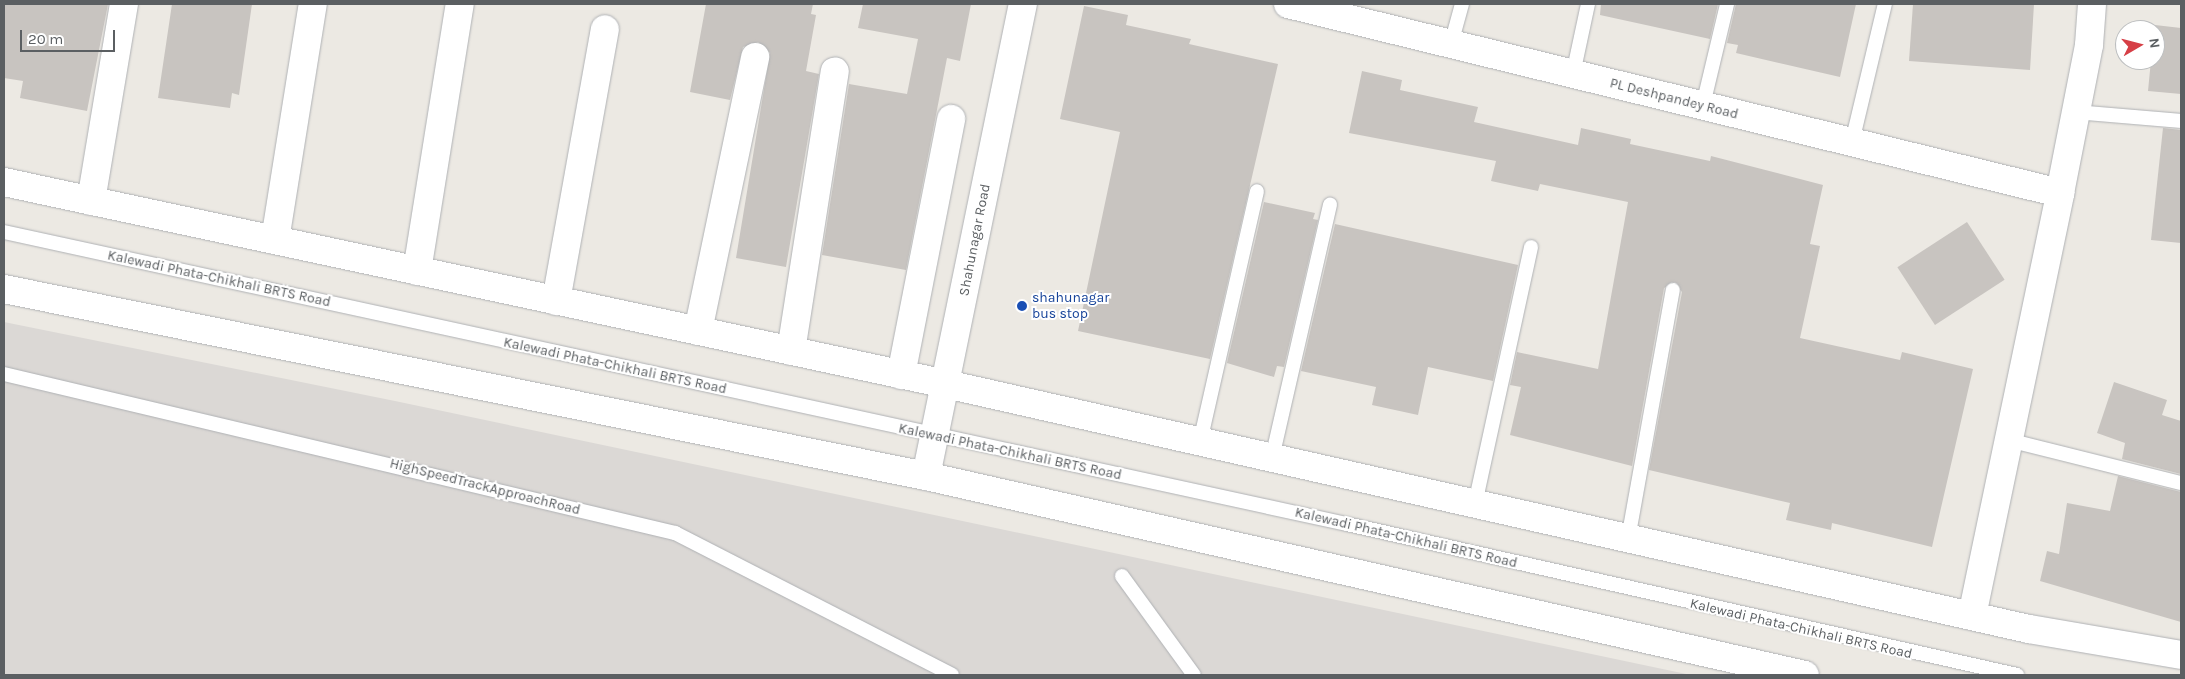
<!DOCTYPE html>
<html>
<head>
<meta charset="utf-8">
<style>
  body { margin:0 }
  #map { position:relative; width:2185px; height:679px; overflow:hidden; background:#ece9e3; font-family:Karla,sans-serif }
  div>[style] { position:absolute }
  .industrial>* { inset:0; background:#dbd8d5 }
  .building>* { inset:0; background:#c8c4c0; transform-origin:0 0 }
  .roads { filter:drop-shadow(0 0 1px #afb1b4) drop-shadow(0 0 1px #afb1b4) }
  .lane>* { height:14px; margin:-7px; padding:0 7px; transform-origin:7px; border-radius:7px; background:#fff }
  .street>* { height:28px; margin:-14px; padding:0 14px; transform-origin:14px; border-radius:14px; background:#fff }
  .secondary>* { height:28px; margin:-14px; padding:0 14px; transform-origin:14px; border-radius:14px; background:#fff }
  .dots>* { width:14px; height:14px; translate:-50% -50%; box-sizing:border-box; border:2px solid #fff; border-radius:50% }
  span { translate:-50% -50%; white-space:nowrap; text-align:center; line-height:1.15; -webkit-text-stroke:4px #fff; paint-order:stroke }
  .street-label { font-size:14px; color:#5b5f62 }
  .transit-label { font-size:14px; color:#164399 }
  .left { translate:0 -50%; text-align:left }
  .frame { position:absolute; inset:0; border:5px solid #5b5f62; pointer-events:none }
  .north { position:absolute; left:2115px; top:20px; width:50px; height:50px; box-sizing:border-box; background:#fff; border:1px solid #bdbfc0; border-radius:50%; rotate:82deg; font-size:14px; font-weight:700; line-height:20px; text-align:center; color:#5b5f62 }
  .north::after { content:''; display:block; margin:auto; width:18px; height:22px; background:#d63f46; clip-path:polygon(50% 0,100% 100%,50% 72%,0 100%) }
  .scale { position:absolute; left:20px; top:30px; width:95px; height:22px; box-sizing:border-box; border:2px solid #5b5f62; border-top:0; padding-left:6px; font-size:15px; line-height:18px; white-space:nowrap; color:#5b5f62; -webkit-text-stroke:4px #fff; paint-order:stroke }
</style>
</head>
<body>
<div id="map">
  <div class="industrial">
    <div style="clip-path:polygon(4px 322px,395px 401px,1691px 675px,4px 675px)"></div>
  </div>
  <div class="building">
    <div style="clip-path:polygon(4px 4px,108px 4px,87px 111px,20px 98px,23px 81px,4px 78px)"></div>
    <div style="clip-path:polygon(172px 4px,252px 4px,239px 95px,232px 93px,230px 108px,158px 98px)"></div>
    <div style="clip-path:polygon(706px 4px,813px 4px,811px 14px,816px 15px,806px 71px,819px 74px,786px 267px,736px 258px,770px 53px,758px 42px,743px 47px,730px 100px,690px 92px)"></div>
    <div style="clip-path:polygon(863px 4px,971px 4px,960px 61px,947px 58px,906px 270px,822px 255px,849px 84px,907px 94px,918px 39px,858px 28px)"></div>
    <div style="clip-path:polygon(1601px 4px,1718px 4px,1710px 39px,1600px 15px)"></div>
    <div style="clip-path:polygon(1736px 4px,1856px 4px,1840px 77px,1736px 53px,1738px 45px,1727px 43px)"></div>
    <div style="clip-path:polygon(1913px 4px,2034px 4px,2030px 70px,1909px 61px)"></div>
    <div style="clip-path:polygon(1084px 6px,1128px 15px,1126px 25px,1191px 39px,1189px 44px,1278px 64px,1210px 359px,1078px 331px,1120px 132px,1060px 119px)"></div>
    <div style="clip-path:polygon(2155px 25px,2181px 28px,2181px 94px,2148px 91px,2151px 60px,2155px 60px)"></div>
    <div style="clip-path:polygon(1362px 71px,1402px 80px,1400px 90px,1478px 107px,1474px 122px,1578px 145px,1581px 128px,1631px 139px,1630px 144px,1710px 161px,1711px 156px,1823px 185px,1810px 244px,1820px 246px,1800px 338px,1900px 360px,1902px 352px,1973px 369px,1932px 547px,1832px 523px,1831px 530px,1786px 520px,1790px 503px,1649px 470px,1682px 292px,1675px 282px,1664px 288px,1632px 466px,1510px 435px,1521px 387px,1510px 385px,1517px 352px,1598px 369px,1628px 202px,1540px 184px,1538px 191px,1491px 181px,1496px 161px,1349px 133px)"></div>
    <div style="clip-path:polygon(2163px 128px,2181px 130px,2181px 243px,2151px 240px)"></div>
    <div style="clip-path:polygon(1264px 202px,1315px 213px,1313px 219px,1318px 220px,1284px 367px,1277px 366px,1274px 377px,1227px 363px)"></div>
    <div style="left:1967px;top:222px;width:69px;height:83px;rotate:57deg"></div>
    <div style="clip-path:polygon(1335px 224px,1518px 265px,1493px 381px,1428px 367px,1418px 415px,1372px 405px,1376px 387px,1301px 371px)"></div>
    <div style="clip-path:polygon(2114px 382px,2167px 400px,2162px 415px,2181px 421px,2181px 474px,2122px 459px,2125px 443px,2097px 433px)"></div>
    <div style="clip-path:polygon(2118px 476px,2181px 492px,2181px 622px,2040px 581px,2047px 551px,2059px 554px,2067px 503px,2110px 511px)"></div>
  </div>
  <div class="roads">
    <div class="lane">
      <div style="left:1451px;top:44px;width:41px;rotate:-74.6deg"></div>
      <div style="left:1573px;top:74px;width:72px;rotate:-77.9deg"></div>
      <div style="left:1703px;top:105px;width:104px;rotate:-76.6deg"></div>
      <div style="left:2076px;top:112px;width:105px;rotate:4.9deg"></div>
      <div style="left:1852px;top:142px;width:142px;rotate:-76.6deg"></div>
      <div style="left:4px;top:232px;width:1374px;rotate:12.27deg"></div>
      <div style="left:1347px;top:524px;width:687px;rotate:12.7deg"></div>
      <div style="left:4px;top:374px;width:690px;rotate:13.33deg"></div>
      <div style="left:675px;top:533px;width:311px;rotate:27.1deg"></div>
      <div style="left:2008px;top:440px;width:178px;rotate:14deg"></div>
      <div style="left:1200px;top:442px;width:257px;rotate:-77.2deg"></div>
      <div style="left:1272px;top:458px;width:260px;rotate:-77.1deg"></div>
      <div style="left:1475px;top:504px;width:263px;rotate:-77.7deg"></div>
      <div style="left:1628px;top:539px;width:253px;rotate:-79.8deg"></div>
      <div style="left:1122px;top:576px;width:122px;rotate:54deg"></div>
    </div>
    <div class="street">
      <div style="left:91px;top:201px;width:200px;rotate:-80.5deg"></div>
      <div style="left:275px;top:240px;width:239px;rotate:-80.9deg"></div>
      <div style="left:417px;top:271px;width:270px;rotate:-80.9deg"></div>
      <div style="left:556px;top:301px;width:276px;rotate:-79.8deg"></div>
      <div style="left:698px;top:331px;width:280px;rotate:-78.2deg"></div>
      <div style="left:791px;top:351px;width:283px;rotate:-81.1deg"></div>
      <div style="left:901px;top:375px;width:261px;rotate:-78.9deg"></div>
    </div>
    <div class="secondary">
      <div style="left:1288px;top:4px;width:795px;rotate:13.76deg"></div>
      <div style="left:4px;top:182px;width:963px;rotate:12.1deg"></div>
      <div style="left:946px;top:384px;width:1110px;rotate:12.75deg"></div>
      <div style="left:2029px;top:629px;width:154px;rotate:9.7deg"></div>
      <div style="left:4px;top:289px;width:941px;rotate:11.47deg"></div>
      <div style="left:926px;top:476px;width:901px;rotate:12.76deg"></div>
      <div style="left:926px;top:476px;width:482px;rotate:-78.4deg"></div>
      <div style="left:1972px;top:616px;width:432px;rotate:-78.2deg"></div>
      <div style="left:2060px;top:193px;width:151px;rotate:-78.9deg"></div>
      <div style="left:2089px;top:45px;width:41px;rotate:-85.8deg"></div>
    </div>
  </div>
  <div class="dots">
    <div style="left:1022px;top:306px;background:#1a4fb4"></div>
  </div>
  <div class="street-label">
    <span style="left:1674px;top:99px;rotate:14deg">PL Deshpandey Road</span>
    <span style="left:975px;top:240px;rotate:-79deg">Shahunagar Road</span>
    <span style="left:219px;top:279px;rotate:12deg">Kalewadi Phata-Chikhali BRTS Road</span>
    <span style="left:615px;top:366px;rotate:12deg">Kalewadi Phata-Chikhali BRTS Road</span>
    <span style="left:1010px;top:452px;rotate:12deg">Kalewadi Phata-Chikhali BRTS Road</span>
    <span style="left:485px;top:487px;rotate:14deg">HighSpeedTrackApproachRoad</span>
    <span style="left:1406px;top:538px;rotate:13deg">Kalewadi Phata-Chikhali BRTS Road</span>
    <span style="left:1801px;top:629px;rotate:13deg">Kalewadi Phata-Chikhali BRTS Road</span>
  </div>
  <div class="transit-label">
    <span class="left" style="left:1032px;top:306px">shahunagar<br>bus stop</span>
  </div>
  <div class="frame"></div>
  <div class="north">N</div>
  <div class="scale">20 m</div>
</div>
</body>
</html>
